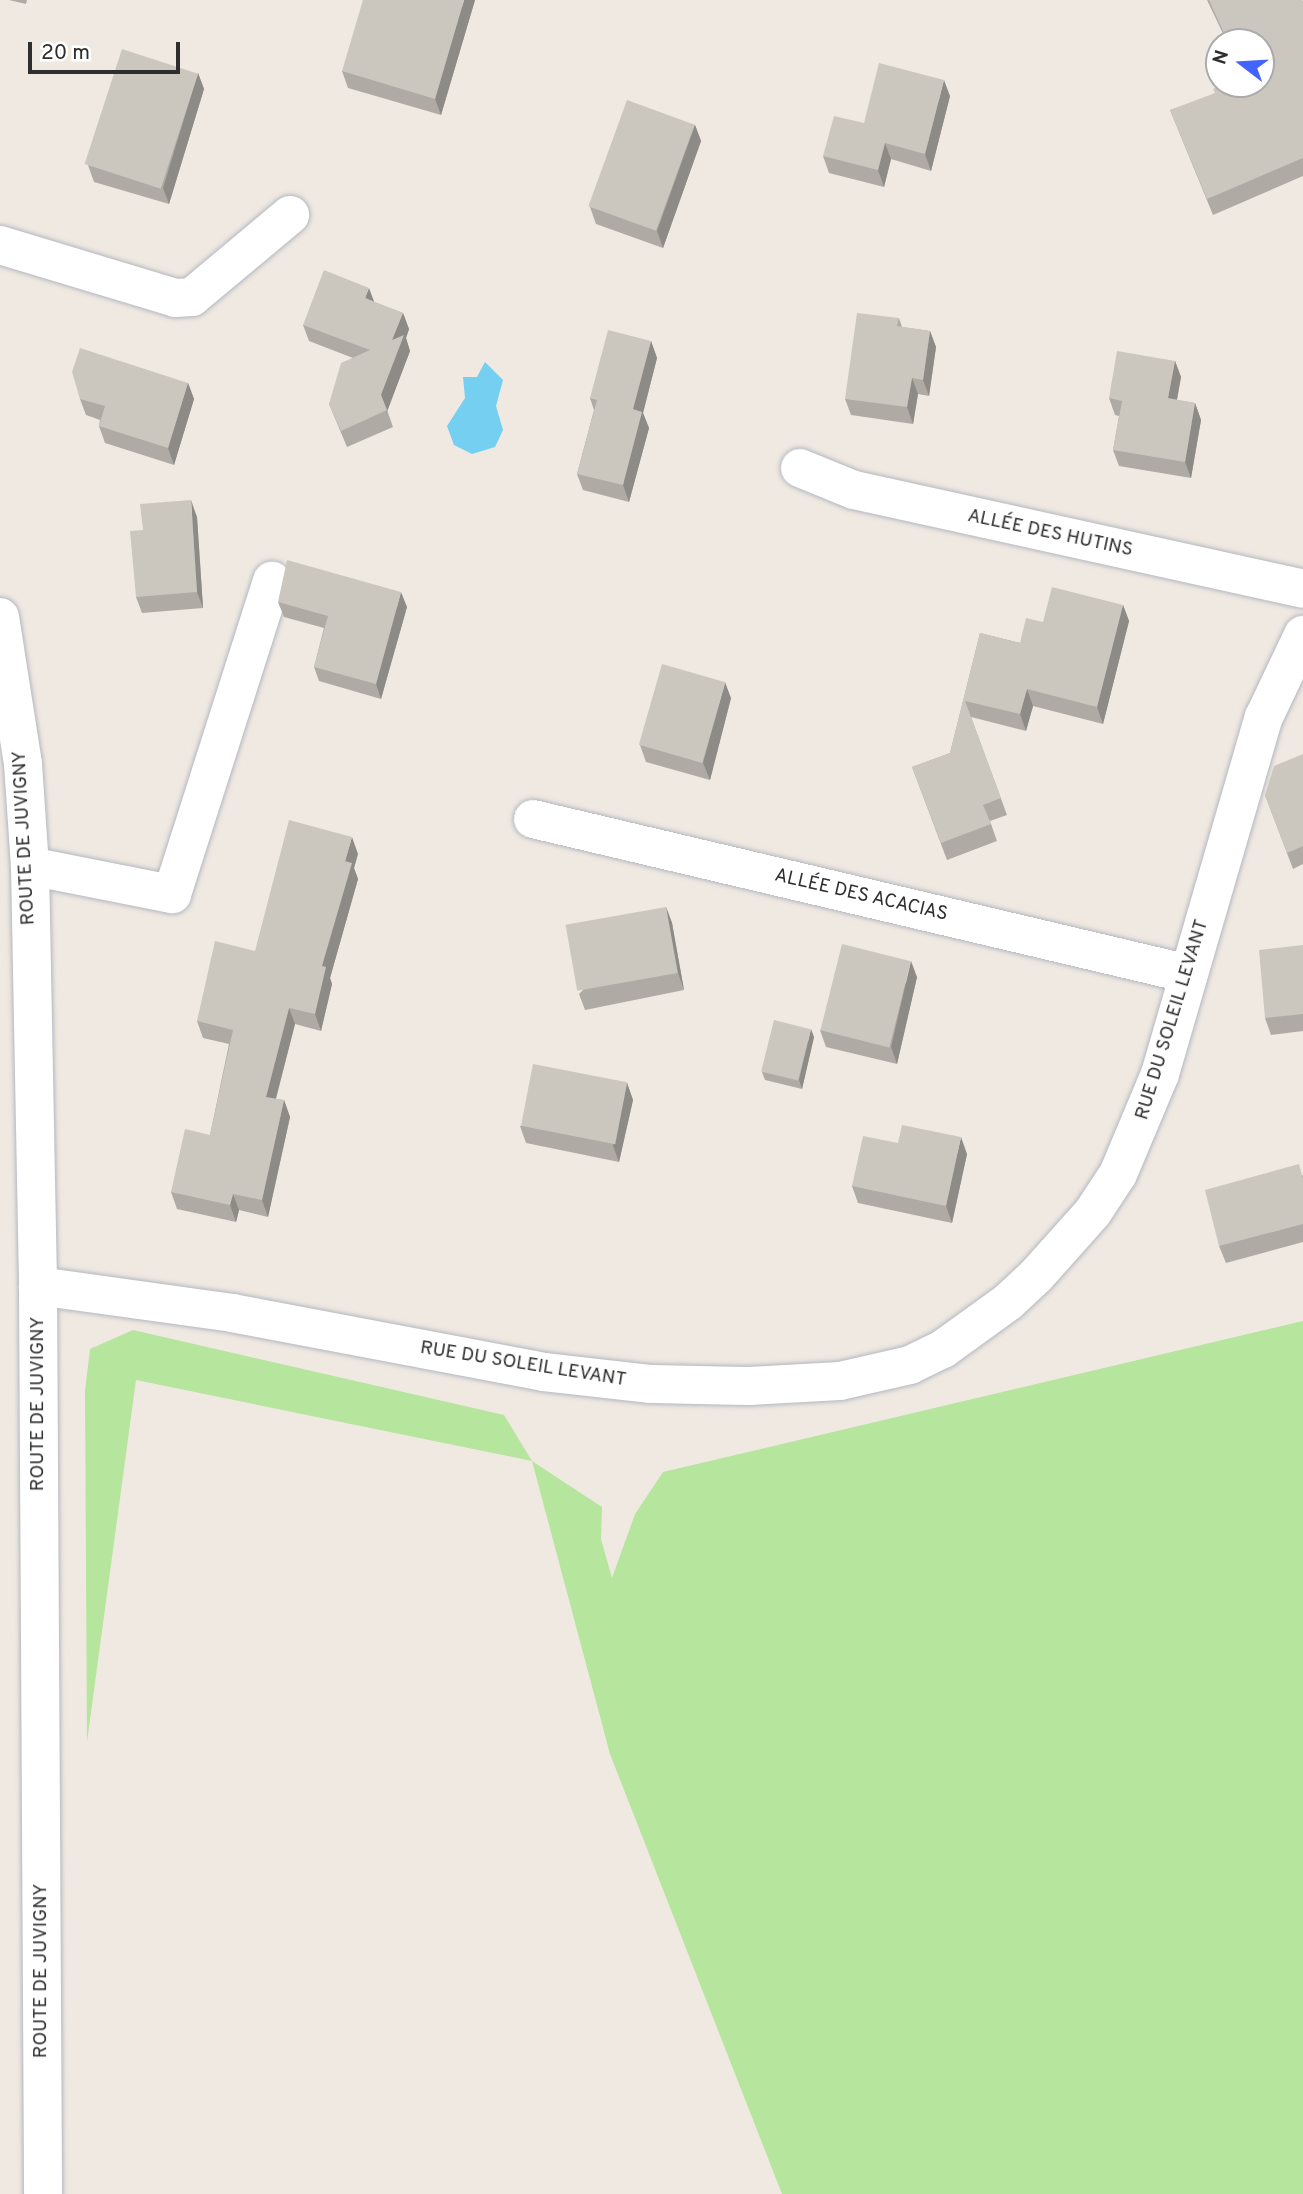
<!DOCTYPE html>
<html>
<head>
<meta charset="utf-8">
<style>
  body { margin:0 }
  #map { position:relative; width:1303px; height:2194px; overflow:hidden; background:#efe9e1; font-family:Overpass,sans-serif }
  div>[style] { position:absolute }
  .green>* { inset:0; background:#b6e59e }
  .water>* { inset:0; background:#75cff0 }
  .roads { filter:drop-shadow(0 0 2px #b4b7c1) drop-shadow(0 0 2px #b4b7c1) }
  .minor>* { height:38px; margin:-19px; padding:0 19px; transform-origin:19px; border-radius:19px; background:#fff }
  .wall>* { inset:0; background:#afaba4 }
  .shaded-wall>* { inset:0; background:#8e8b86 }
  .building>* { inset:0; background:#cbc7bf; transform-origin:0 0 }
  span { translate:-50% -50%; white-space:nowrap; text-align:center; line-height:1.15; -webkit-text-stroke:5px #fff; paint-order:stroke }
  .street-label { font-size:19px; color:#2e2e2e }
  .north { position:absolute; left:1205px; top:28px; width:70px; height:70px; box-sizing:border-box; background:#fff; border:2px solid #ababab; border-radius:50%; rotate:287deg; font-size:19px; font-weight:700; line-height:28px; text-align:center; color:#2e2e2e }
  .north::after { content:''; display:block; margin:auto; width:24px; height:32px; background:#4264fb; clip-path:polygon(50% 0,100% 100%,50% 72%,0 100%) }
  .scale { position:absolute; left:28px; top:42px; width:152px; height:32px; box-sizing:border-box; border:4px solid #2e2e2e; border-top:0; padding-left:9px; font-size:21px; line-height:24px; white-space:nowrap; color:#2e2e2e; -webkit-text-stroke:5px #fff; paint-order:stroke }
</style>
</head>
<body>
<div id="map">
  <div class="green">
    <div style="clip-path:polygon(1303px 1321px,1303px 2194px,782px 2194px,610px 1754px,532px 1461px,136px 1380px,87px 1742px,85px 1391px,90px 1349px,133px 1330px,504px 1415px,532px 1461px,602px 1507px,601px 1539px,612px 1578px,635px 1514px,663px 1472px)"></div>
  </div>
  <div class="water">
    <div style="clip-path:polygon(485px 362px,503px 380px,496px 406px,503px 430px,495px 447px,472px 454px,454px 445px,447px 426px,465px 398px,463px 377px,477px 377px)"></div>
  </div>
  <div class="roads">
    <div class="minor">
      <div style="left:0;top:245px;width:183px;rotate:16.8deg"></div>
      <div style="left:175px;top:298px;width:17px;rotate:-3deg"></div>
      <div style="left:192px;top:297px;width:128px;rotate:-39.9deg"></div>
      <div style="left:800px;top:468px;width:58px;rotate:22.2deg"></div>
      <div style="left:854px;top:490px;width:460px;rotate:12.4deg"></div>
      <div style="left:0;top:617px;width:149px;rotate:81.1deg"></div>
      <div style="left:23px;top:764px;width:102px;rotate:86.1deg"></div>
      <div style="left:30px;top:866px;width:420px;rotate:88.9deg"></div>
      <div style="left:38px;top:1286px;width:908px;rotate:89.68deg"></div>
      <div style="left:533px;top:819px;width:674px;rotate:13.29deg"></div>
      <div style="left:30px;top:866px;width:145px;rotate:11.2deg"></div>
      <div style="left:172px;top:894px;width:329px;rotate:-72.3deg"></div>
      <div style="left:38px;top:1286px;width:196px;rotate:7.9deg"></div>
      <div style="left:232px;top:1313px;width:318px;rotate:10.7deg"></div>
      <div style="left:544px;top:1372px;width:108px;rotate:6.4deg"></div>
      <div style="left:651px;top:1384px;width:98px;rotate:1.2deg"></div>
      <div style="left:749px;top:1386px;width:91px;rotate:-3.1deg"></div>
      <div style="left:840px;top:1381px;width:72px;rotate:-12.9deg"></div>
      <div style="left:910px;top:1365px;width:37px;rotate:-26deg"></div>
      <div style="left:943px;top:1349px;width:80px;rotate:-35.9deg"></div>
      <div style="left:1008px;top:1302px;width:38px;rotate:-43deg"></div>
      <div style="left:1036px;top:1276px;width:86px;rotate:-48.3deg"></div>
      <div style="left:1093px;top:1212px;width:45px;rotate:-56.7deg"></div>
      <div style="left:1118px;top:1174px;width:108px;rotate:-67.2deg"></div>
      <div style="left:1160px;top:1074px;width:372px;rotate:-73.8deg"></div>
      <div style="left:1264px;top:717px;width:91px;rotate:-64.6deg"></div>
    </div>
  </div>
  <div class="wall">
    <div style="clip-path:polygon(9px 0,27px 0,26px 4px)"></div>
    <div style="clip-path:polygon(475px 0,441px 115px,348px 88px,342px 71px)"></div>
    <div style="clip-path:polygon(1207px 0,1302px 0,1303px 2px,1303px 176px,1213px 215px,1170px 110px,1261px 84px,1261px 42px,1227px 42px)"></div>
    <div style="clip-path:polygon(198px 73px,204px 89px,169px 204px,94px 182px,88px 165px)"></div>
    <div style="clip-path:polygon(950px 96px,931px 171px,891px 159px,884px 187px,829px 173px,823px 156px,864px 123px)"></div>
    <div style="clip-path:polygon(695px 125px,701px 141px,663px 248px,596px 224px,590px 207px)"></div>
    <div style="clip-path:polygon(374px 302px,403px 313px,409px 329px,406px 338px,410px 351px,387px 410px,393px 427px,347px 447px,329px 404px,353px 358px,309px 341px,303px 325px)"></div>
    <div style="clip-path:polygon(899px 318px,902px 327px,930px 331px,936px 347px,929px 396px,918px 394px,913px 424px,851px 415px,845px 399px)"></div>
    <div style="clip-path:polygon(651px 341px,657px 358px,643px 413px,649px 428px,629px 502px,583px 490px,577px 474px,594px 410px,590px 398px)"></div>
    <div style="clip-path:polygon(1175px 361px,1181px 377px,1177px 400px,1195px 403px,1201px 420px,1191px 478px,1119px 466px,1113px 450px,1119px 416px,1115px 415px,1109px 398px)"></div>
    <div style="clip-path:polygon(188px 383px,194px 399px,174px 465px,105px 443px,99px 426px,100px 420px,86px 415px,80px 399px)"></div>
    <div style="clip-path:polygon(197px 517px,203px 608px,142px 613px,136px 597px,143px 530px)"></div>
    <div style="clip-path:polygon(278px 602px,407px 607px,381px 699px,319px 681px,314px 667px,324px 628px,284px 617px)"></div>
    <div style="clip-path:polygon(1123px 605px,1129px 621px,1103px 724px,1033px 706px,1026px 731px,971px 717px,1007px 815px,990px 821px,997px 841px,947px 860px,912px 767px,950px 753px,980px 633px,1020px 643px,1043px 622px)"></div>
    <div style="clip-path:polygon(731px 698px,710px 780px,646px 762px,640px 745px)"></div>
    <div style="clip-path:polygon(1303px 754px,1303px 864px,1293px 869px,1265px 795px)"></div>
    <div style="clip-path:polygon(358px 854px,354px 868px,358px 879px,330px 978px,332px 984px,321px 1031px,295px 1024px,276px 1099px,284px 1100px,290px 1117px,268px 1217px,239px 1210px,236px 1222px,177px 1209px,171px 1192px,210px 1135px,229px 1044px,203px 1038px,197px 1021px,255px 951px)"></div>
    <div style="clip-path:polygon(666px 907px,672px 923px,684px 990px,585px 1010px,579px 994px)"></div>
    <div style="clip-path:polygon(1303px 945px,1303px 1031px,1271px 1035px,1265px 1018px)"></div>
    <div style="clip-path:polygon(917px 977px,897px 1064px,826px 1047px,820px 1030px)"></div>
    <div style="clip-path:polygon(814px 1037px,802px 1089px,765px 1080px,762px 1072px)"></div>
    <div style="clip-path:polygon(627px 1083px,633px 1100px,619px 1162px,526px 1143px,520px 1126px)"></div>
    <div style="clip-path:polygon(898px 1143px,967px 1154px,952px 1223px,858px 1203px,852px 1186px)"></div>
    <div style="clip-path:polygon(1303px 1175px,1303px 1242px,1226px 1263px,1219px 1246px)"></div>
  </div>
  <div class="shaded-wall">
    <div style="clip-path:polygon(464px 0,475px 0,441px 115px,435px 99px)"></div>
    <div style="clip-path:polygon(198px 73px,204px 89px,169px 204px,163px 188px)"></div>
    <div style="clip-path:polygon(944px 80px,950px 96px,931px 171px,925px 154px)"></div>
    <div style="clip-path:polygon(695px 125px,701px 141px,663px 248px,657px 231px)"></div>
    <div style="clip-path:polygon(885px 143px,891px 159px,884px 187px,878px 170px)"></div>
    <div style="clip-path:polygon(369px 288px,375px 304px,365px 298px)"></div>
    <div style="clip-path:polygon(403px 313px,409px 329px,406px 338px,410px 351px,387px 412px,381px 395px,392px 340px)"></div>
    <div style="clip-path:polygon(930px 331px,936px 347px,929px 396px,923px 380px)"></div>
    <div style="clip-path:polygon(651px 341px,657px 358px,643px 413px,649px 428px,629px 502px,623px 485px,633px 409px)"></div>
    <div style="clip-path:polygon(1175px 361px,1181px 377px,1174px 415px,1168px 398px)"></div>
    <div style="clip-path:polygon(912px 378px,918px 394px,913px 424px,907px 407px)"></div>
    <div style="clip-path:polygon(188px 383px,194px 399px,174px 465px,168px 448px)"></div>
    <div style="clip-path:polygon(1195px 403px,1201px 420px,1191px 478px,1185px 462px)"></div>
    <div style="clip-path:polygon(191px 500px,197px 517px,203px 608px,197px 592px)"></div>
    <div style="clip-path:polygon(401px 592px,407px 607px,381px 699px,376px 684px)"></div>
    <div style="clip-path:polygon(1123px 605px,1129px 621px,1103px 724px,1097px 707px)"></div>
    <div style="clip-path:polygon(725px 682px,731px 698px,710px 780px,703px 763px)"></div>
    <div style="clip-path:polygon(1027px 689px,1033px 706px,1026px 731px,1020px 714px)"></div>
    <div style="clip-path:polygon(352px 837px,358px 854px,354px 868px,358px 879px,330px 978px,332px 984px,321px 1031px,315px 1014px,322px 966px,345px 861px)"></div>
    <div style="clip-path:polygon(666px 907px,672px 923px,684px 990px,678px 973px)"></div>
    <div style="clip-path:polygon(911px 961px,917px 977px,897px 1064px,891px 1047px)"></div>
    <div style="clip-path:polygon(289px 1008px,295px 1024px,272px 1113px,266px 1097px)"></div>
    <div style="clip-path:polygon(811px 1029px,814px 1037px,802px 1089px,799px 1080px)"></div>
    <div style="clip-path:polygon(627px 1083px,633px 1100px,619px 1162px,613px 1146px)"></div>
    <div style="clip-path:polygon(284px 1100px,290px 1117px,268px 1217px,262px 1200px)"></div>
    <div style="clip-path:polygon(961px 1137px,967px 1154px,952px 1223px,946px 1206px)"></div>
    <div style="clip-path:polygon(233px 1194px,239px 1210px,236px 1222px,230px 1205px)"></div>
  </div>
  <div class="building">
    <div style="clip-path:polygon(363px 0,464px 0,435px 99px,342px 71px)"></div>
    <div style="clip-path:polygon(1209px 0,1302px 0,1303px 2px,1303px 158px,1207px 199px,1170px 110px,1215px 93px,1213px 89px,1223px 84px,1261px 84px,1261px 42px,1228px 42px)"></div>
    <div style="left:122px;top:49px;width:80px;height:121px;rotate:18deg"></div>
    <div style="clip-path:polygon(879px 63px,944px 80px,925px 154px,885px 143px,878px 170px,823px 156px,834px 116px,864px 123px)"></div>
    <div style="left:627px;top:100px;width:72px;height:113px;rotate:20deg"></div>
    <div style="clip-path:polygon(324px 270px,369px 288px,365px 298px,403px 313px,392px 340px,404px 335px,381px 395px,387px 410px,341px 431px,329px 404px,341px 363px,370px 350px,303px 325px)"></div>
    <div style="clip-path:polygon(857px 313px,899px 318px,897px 326px,930px 331px,923px 380px,912px 378px,907px 407px,845px 399px)"></div>
    <div style="clip-path:polygon(608px 330px,651px 341px,633px 409px,642px 412px,623px 485px,577px 474px,597px 400px,590px 398px)"></div>
    <div style="clip-path:polygon(80px 348px,188px 383px,168px 448px,99px 426px,105px 406px,80px 399px,72px 372px)"></div>
    <div style="clip-path:polygon(1117px 351px,1175px 361px,1168px 398px,1195px 403px,1185px 462px,1113px 450px,1122px 401px,1109px 398px)"></div>
    <div style="clip-path:polygon(191px 500px,197px 592px,136px 597px,130px 531px,143px 530px,140px 504px)"></div>
    <div style="clip-path:polygon(287px 560px,401px 592px,376px 684px,314px 667px,328px 616px,278px 602px)"></div>
    <div style="clip-path:polygon(1052px 587px,1123px 605px,1097px 707px,1027px 689px,1020px 714px,965px 701px,1001px 798px,983px 805px,991px 824px,941px 843px,912px 767px,950px 753px,980px 633px,1020px 643px,1026px 618px,1043px 622px)"></div>
    <div style="left:662px;top:664px;width:66px;height:84px;rotate:16deg"></div>
    <div style="clip-path:polygon(1303px 754px,1303px 846px,1287px 853px,1265px 795px,1274px 766px)"></div>
    <div style="clip-path:polygon(289px 820px,352px 837px,345px 861px,352px 863px,322px 966px,326px 967px,315px 1014px,289px 1008px,266px 1097px,284px 1100px,262px 1200px,233px 1194px,230px 1205px,171px 1192px,185px 1129px,210px 1135px,233px 1030px,197px 1021px,215px 941px,255px 951px)"></div>
    <div style="left:666px;top:907px;width:67px;height:102px;rotate:80deg"></div>
    <div style="left:842px;top:944px;width:71px;height:89px;rotate:14deg"></div>
    <div style="clip-path:polygon(1303px 945px,1303px 1014px,1265px 1018px,1259px 950px)"></div>
    <div style="left:774px;top:1020px;width:38px;height:53px;rotate:14deg"></div>
    <div style="left:533px;top:1064px;width:96px;height:63px;rotate:11deg"></div>
    <div style="clip-path:polygon(902px 1125px,961px 1137px,946px 1206px,852px 1186px,863px 1136px,898px 1143px)"></div>
    <div style="clip-path:polygon(1299px 1164px,1303px 1179px,1303px 1224px,1219px 1246px,1205px 1190px)"></div>
  </div>
  <div class="street-label">
    <span style="left:1050px;top:534px;rotate:12deg">ALLÉE DES HUTINS</span>
    <span style="left:25px;top:838px;rotate:-93deg">ROUTE DE JUVIGNY</span>
    <span style="left:861px;top:896px;rotate:13deg">ALLÉE DES ACACIAS</span>
    <span style="left:1173px;top:1020px;rotate:-73deg">RUE DU SOLEIL LEVANT</span>
    <span style="left:523px;top:1365px;rotate:9deg">RUE DU SOLEIL LEVANT</span>
    <span style="left:39px;top:1404px;rotate:-90deg">ROUTE DE JUVIGNY</span>
    <span style="left:42px;top:1971px;rotate:-90deg">ROUTE DE JUVIGNY</span>
  </div>
  <div class="north">N</div>
  <div class="scale">20 m</div>
</div>
</body>
</html>
